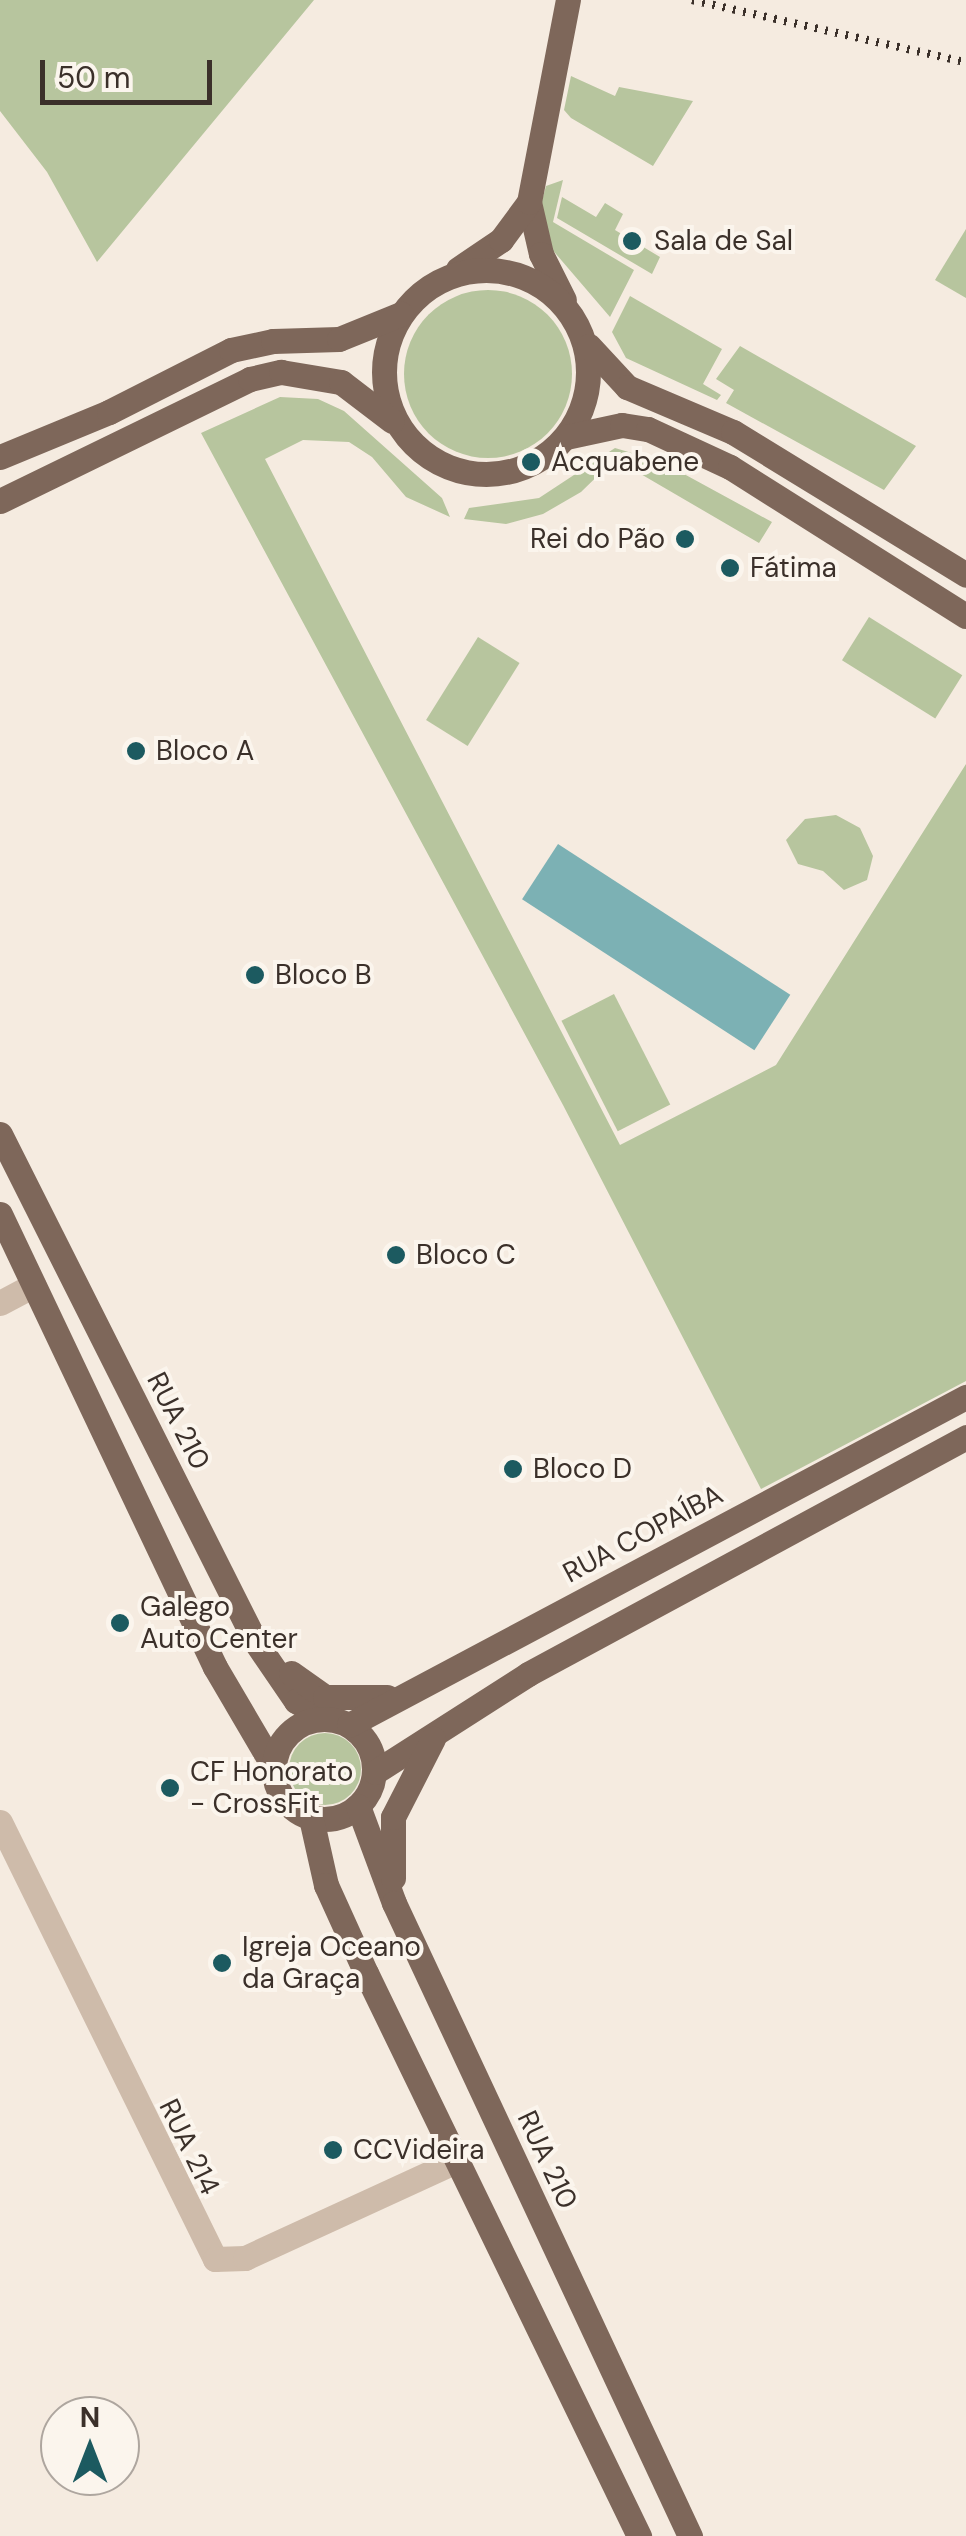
<!DOCTYPE html>
<html>
<head>
<meta charset="utf-8">
<style>
  body { margin:0 }
  #map { position:relative; width:966px; height:2536px; overflow:hidden; background:#f5ebe0; font-family:"DM Sans",sans-serif }
  div>[style] { position:absolute }
  .green>* { inset:0; background:#b7c59e; transform-origin:0 0 }
  .round { border-radius:50% }
  .water>* { inset:0; background:#7cb1b4; transform-origin:0 0 }
  .minor>* { height:25px; margin:-12.5px; padding:0 12.5px; transform-origin:12.5px; border-radius:12.5px; background:#cebbaa }
  .major>* { height:25px; margin:-12.5px; padding:0 12.5px; transform-origin:12.5px; border-radius:12.5px; background:#7e675a }
  .major>.ring { margin:-12.5px; padding:0; box-sizing:content-box; background:none; border:25px solid #7e675a; border-radius:50% }
  .rail>* { height:8px; margin-top:-4px; transform-origin:0; background:repeating-linear-gradient(90deg,#3b302a 0 2.5px,transparent 0 10.5px) }
  .dots>* { width:28px; height:28px; translate:-50% -50%; box-sizing:border-box; border:5px solid #fbf5ed; border-radius:50% }
  span { translate:-50% -50%; white-space:nowrap; text-align:center; line-height:1.15; -webkit-text-stroke:8px #fbf5ed; paint-order:stroke }
  .poi-label { font-size:28px; color:#3b302a }
  .left { translate:0 -50%; text-align:left }
  .right { translate:-100% -50%; text-align:right }
  .street-label { font-size:28px; color:#3b302a }
  .north { position:absolute; left:40px; top:2396px; width:100px; height:100px; box-sizing:border-box; background:#fbf5ed; border:2px solid #aea69f; border-radius:50%; rotate:0deg; font-size:28px; font-weight:700; line-height:40px; text-align:center; color:#3b302a }
  .north::after { content:''; display:block; margin:auto; width:35px; height:45px; background:#1c5a60; clip-path:polygon(50% 0,100% 100%,50% 72%,0 100%) }
  .scale { position:absolute; left:40px; top:60px; width:172px; height:45px; box-sizing:border-box; border:5px solid #3b302a; border-top:0; padding-left:12px; font-size:30px; line-height:35px; white-space:nowrap; color:#3b302a; -webkit-text-stroke:8px #fbf5ed; paint-order:stroke }
</style>
</head>
<body>
<div id="map">
  <div class="green">
    <div style="clip-path:polygon(0 0,314px 0,97px 262px,47px 172px,0 111px)"></div>
    <div style="clip-path:polygon(571px 76px,615px 96px,619px 87px,693px 101px,653px 166px,571px 118px,564px 110px)"></div>
    <div style="clip-path:polygon(563px 180px,553px 222px,634px 270px,610px 317px,544px 240px,538px 215px,546px 186px)"></div>
    <div style="clip-path:polygon(562px 197px,596px 217px,605px 203px,623px 214px,615px 230px,660px 257px,652px 274px,557px 218px)"></div>
    <div style="clip-path:polygon(966px 229px,966px 298px,935px 280px)"></div>
    <div class="round" style="left:404px;top:290px;width:168px;height:168px"></div>
    <div style="clip-path:polygon(630px 296px,722px 349px,703px 384px,721px 395px,717px 400px,626px 358px,612px 332px)"></div>
    <div style="clip-path:polygon(740px 346px,916px 446px,884px 490px,726px 403px,734px 390px,716px 379px)"></div>
    <div style="clip-path:polygon(280px 397px,318px 399px,344px 411px,442px 498px,450px 517px,406px 497px,372px 457px,349px 442px,303px 440px,265px 459px,620px 1145px,776px 1065px,966px 764px,966px 1381px,761px 1489px,563px 1105px,201px 433px)"></div>
    <div style="clip-path:polygon(615px 448px,662px 462px,772px 522px,759px 543px,615px 459px,581px 492px,543px 514px,506px 524px,464px 519px,469px 508px,539px 498px)"></div>
    <div style="left:869px;top:617px;width:110px;height:51px;rotate:32deg"></div>
    <div style="left:478px;top:637px;width:49px;height:98px;rotate:32deg"></div>
    <div style="clip-path:polygon(836px 815px,860px 828px,873px 856px,867px 880px,844px 890px,823px 871px,798px 864px,786px 840px,805px 819px)"></div>
    <div style="left:614px;top:994px;width:124px;height:59px;rotate:63deg"></div>
    <div class="round" style="left:289px;top:1733px;width:72px;height:72px"></div>
  </div>
  <div class="water">
    <div style="left:558px;top:844px;width:277px;height:66px;rotate:33deg"></div>
  </div>
  <div class="minor">
    <div style="left:0;top:1303px;width:38px;rotate:-28deg"></div>
    <div style="left:0;top:1822px;width:487px;rotate:63.8deg"></div>
    <div style="left:215px;top:2259px;width:30px;rotate:-2deg"></div>
    <div style="left:245px;top:2258px;width:232px;rotate:-24.7deg"></div>
  </div>
  <div class="major">
    <div style="left:529px;top:202px;width:53px;rotate:77deg"></div>
    <div style="left:541px;top:254px;width:51px;rotate:63.4deg"></div>
    <div style="left:458px;top:269px;width:52px;rotate:-34deg"></div>
    <div style="left:501px;top:240px;width:47px;rotate:-53.6deg"></div>
    <div style="left:529px;top:202px;width:206px;rotate:-79.1deg"></div>
    <div class="ring" style="left:384px;top:270px;width:179px;height:179px"></div>
    <div style="left:589px;top:346px;width:56px;rotate:47.2deg"></div>
    <div style="left:627px;top:387px;width:115px;rotate:23deg"></div>
    <div style="left:733px;top:432px;width:273px;rotate:31.5deg"></div>
    <div style="left:566px;top:437px;width:57px;rotate:-12.1deg"></div>
    <div style="left:622px;top:425px;width:26px;rotate:9deg"></div>
    <div style="left:648px;top:429px;width:90px;rotate:24.9deg"></div>
    <div style="left:730px;top:467px;width:279px;rotate:32.3deg"></div>
    <div style="left:0;top:457px;width:118px;rotate:-22.4deg"></div>
    <div style="left:109px;top:412px;width:137px;rotate:-26.9deg"></div>
    <div style="left:231px;top:350px;width:43px;rotate:-12.1deg"></div>
    <div style="left:273px;top:341px;width:66px;rotate:-1.7deg"></div>
    <div style="left:339px;top:339px;width:67px;rotate:-22deg"></div>
    <div style="left:0;top:501px;width:278px;rotate:-26deg"></div>
    <div style="left:250px;top:379px;width:32px;rotate:-13deg"></div>
    <div style="left:281px;top:372px;width:61px;rotate:9.5deg"></div>
    <div style="left:341px;top:382px;width:64px;rotate:37.4deg"></div>
    <div style="left:0;top:1134px;width:568px;rotate:63.3deg"></div>
    <div style="left:255px;top:1641px;width:73px;rotate:55.7deg"></div>
    <div style="left:296px;top:1701px;width:32px;rotate:32deg"></div>
    <div style="left:0;top:1214px;width:501px;rotate:64.61deg"></div>
    <div style="left:215px;top:1667px;width:115px;rotate:59.6deg"></div>
    <div style="left:291px;top:1673px;width:42px;rotate:35.2deg"></div>
    <div style="left:325px;top:1697px;width:62px"></div>
    <div class="ring" style="left:274px;top:1719px;width:75px;height:75px"></div>
    <div style="left:349px;top:1725px;width:699px;rotate:-28deg"></div>
    <div style="left:375px;top:1772px;width:182px;rotate:-32.6deg"></div>
    <div style="left:528px;top:1674px;width:498px;rotate:-28.4deg"></div>
    <div style="left:358px;top:1806px;width:103px;rotate:69.6deg"></div>
    <div style="left:394px;top:1903px;width:699px;rotate:64.94deg"></div>
    <div style="left:311px;top:1818px;width:69px;rotate:77.4deg"></div>
    <div style="left:326px;top:1885px;width:97px;rotate:65.6deg"></div>
    <div style="left:366px;top:1973px;width:626px;rotate:64.13deg"></div>
    <div style="left:393px;top:1878px;width:61px;rotate:-90deg"></div>
    <div style="left:393px;top:1817px;width:88px;rotate:-62.9deg"></div>
  </div>
  <div class="rail">
    <div style="left:692px;top:0;width:281px;rotate:12.8deg"></div>
  </div>
  <div class="dots">
    <div style="left:632px;top:241px;background:#1c5a60"></div>
    <div style="left:531px;top:462px;background:#1c5a60"></div>
    <div style="left:685px;top:539px;background:#1c5a60"></div>
    <div style="left:730px;top:568px;background:#1c5a60"></div>
    <div style="left:136px;top:751px;background:#1c5a60"></div>
    <div style="left:255px;top:975px;background:#1c5a60"></div>
    <div style="left:396px;top:1255px;background:#1c5a60"></div>
    <div style="left:513px;top:1469px;background:#1c5a60"></div>
    <div style="left:120px;top:1623px;background:#1c5a60"></div>
    <div style="left:170px;top:1788px;background:#1c5a60"></div>
    <div style="left:222px;top:1963px;background:#1c5a60"></div>
    <div style="left:333px;top:2150px;background:#1c5a60"></div>
  </div>
  <div class="poi-label">
    <span class="left" style="left:654px;top:241px">Sala de Sal</span>
    <span class="left" style="left:551px;top:462px">Acquabene</span>
    <span class="right" style="left:665px;top:539px">Rei do Pão</span>
    <span class="left" style="left:750px;top:568px">Fátima</span>
    <span class="left" style="left:156px;top:751px">Bloco A</span>
    <span class="left" style="left:275px;top:975px">Bloco B</span>
    <span class="left" style="left:416px;top:1255px">Bloco C</span>
    <span class="left" style="left:533px;top:1469px">Bloco D</span>
    <span class="left" style="left:140px;top:1623px">Galego<br>Auto Center</span>
    <span class="left" style="left:190px;top:1788px">CF Honorato<br>- CrossFit</span>
    <span class="left" style="left:242px;top:1963px">Igreja Oceano<br>da Graça</span>
    <span class="left" style="left:353px;top:2150px">CCVideira</span>
  </div>
  <div class="street-label">
    <span style="left:178px;top:1421px;rotate:63deg">RUA 210</span>
    <span style="left:643px;top:1534px;rotate:-28deg">RUA COPAÍBA</span>
    <span style="left:189px;top:2147px;rotate:64deg">RUA 214</span>
    <span style="left:547px;top:2160px;rotate:65deg">RUA 210</span>
  </div>
  <div class="north">N</div>
  <div class="scale">50 m</div>
</div>
</body>
</html>
